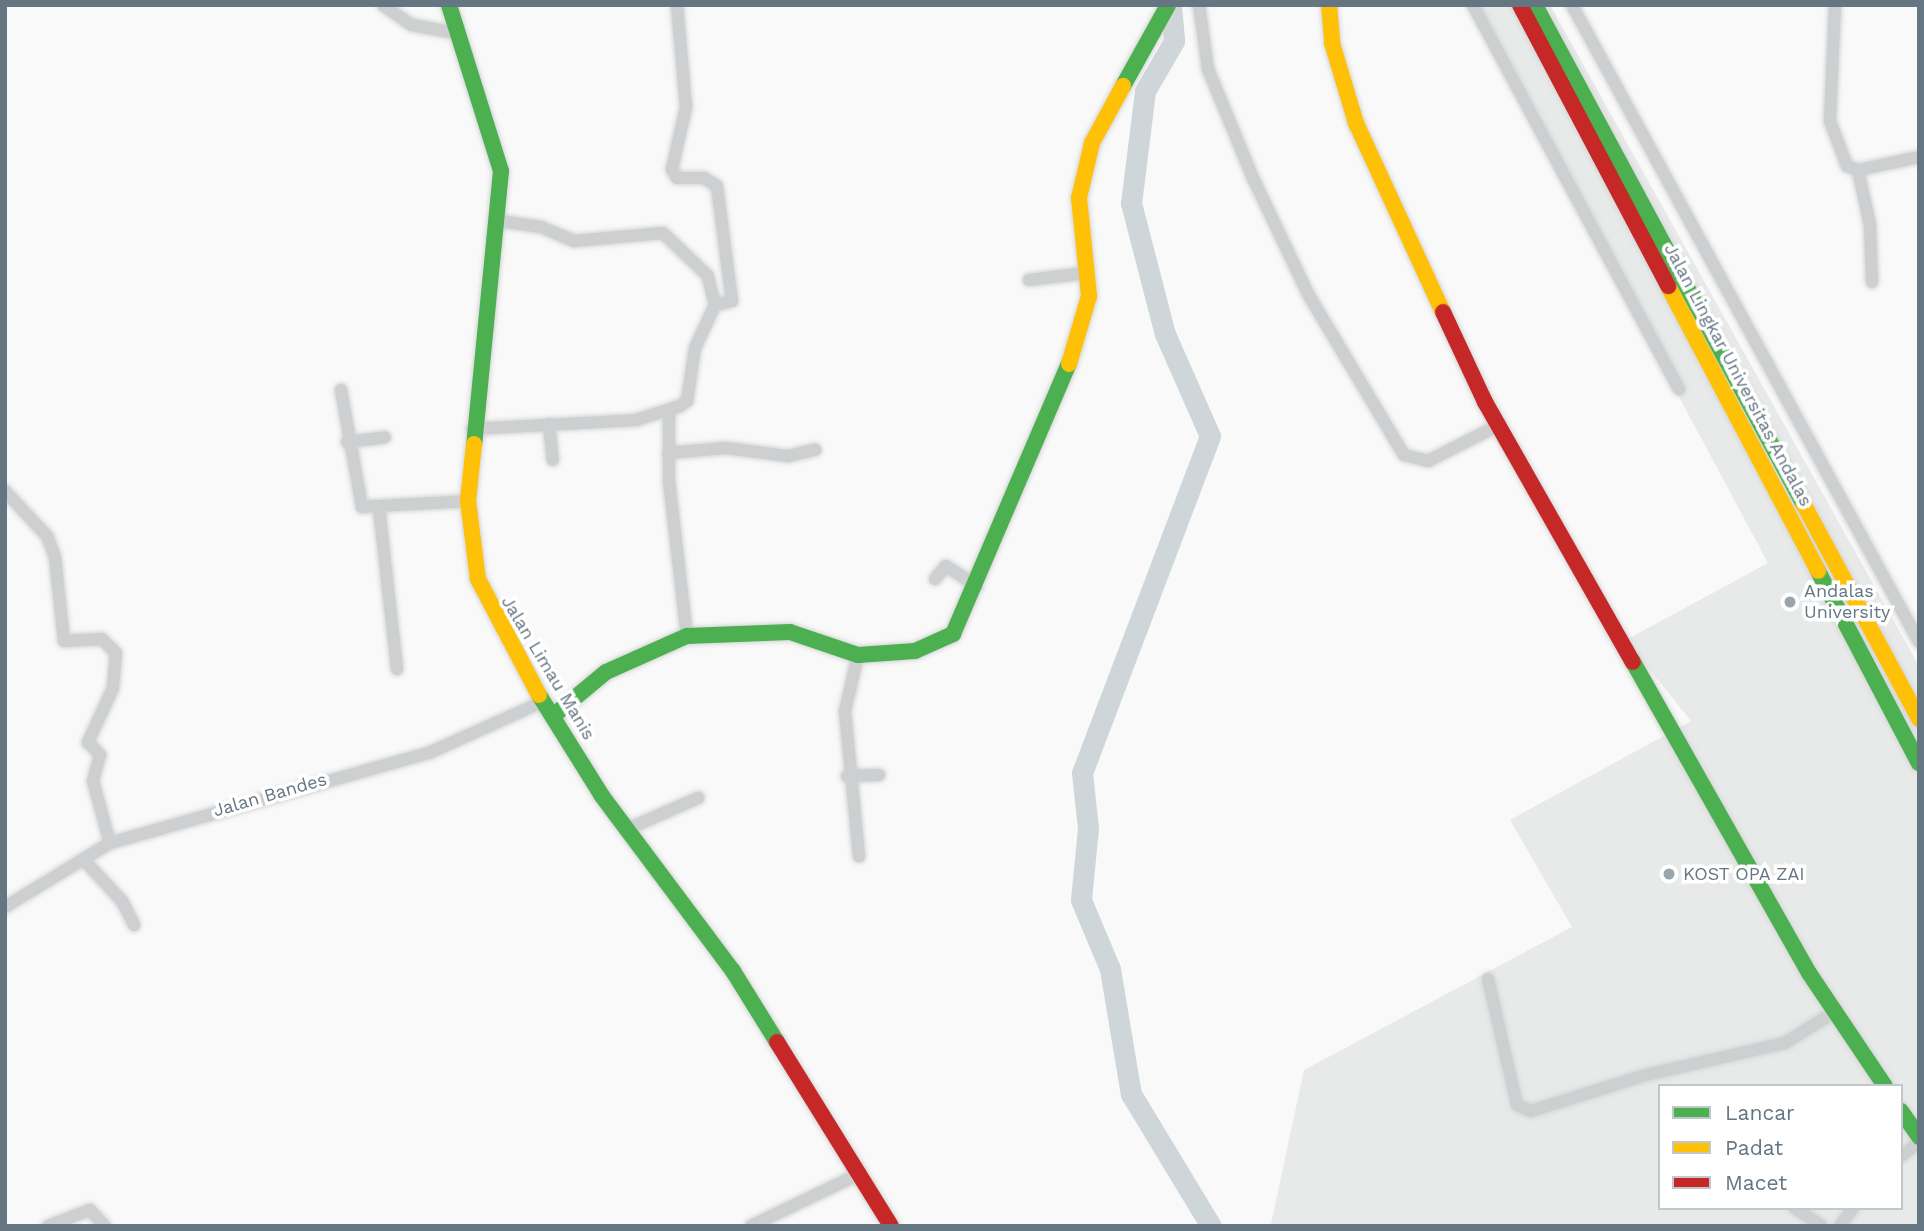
<!DOCTYPE html>
<html>
<head>
<meta charset="utf-8">
<style>
  body { margin:0 }
  #map { position:relative; width:1924px; height:1231px; overflow:hidden; background:#f9f9f9; font-family:"Work Sans",sans-serif }
  div>[style] { position:absolute }
  .built>* { inset:0; background:#e8e9e9 }
  .river>* { height:21px; margin:-10.5px; padding:0 10.5px; transform-origin:10.5px; border-radius:10.5px; background:#ced6d9 }
  .roads { filter:drop-shadow(0 0 2px #d5d6d7) drop-shadow(0 0 2px #d5d6d7) }
  .street>* { height:12px; margin:-6px; padding:0 6px; transform-origin:6px; border-radius:6px; background:#cecfd0 }
  .fast>* { height:16px; margin:-8px; padding:0 8px; transform-origin:8px; border-radius:8px; background:#4caf50 }
  .slow>* { height:16px; margin:-8px; padding:0 8px; transform-origin:8px; border-radius:8px; background:#ffc107 }
  .jam>* { height:16px; margin:-8px; padding:0 8px; transform-origin:8px; border-radius:8px; background:#c62828 }
  .dots>* { width:19px; height:19px; translate:-50% -50%; box-sizing:border-box; border:4px solid #fff; border-radius:50% }
  span { translate:-50% -50%; white-space:nowrap; text-align:center; line-height:1.15; -webkit-text-stroke:7px #fff; paint-order:stroke }
  .street-label { font-size:18px; color:#657683 }
  .poi-label { font-size:18px; color:#657683 }
  .left { translate:0 -50%; text-align:left }
  .frame { position:absolute; inset:0; border:7px solid #657683; pointer-events:none }
  .legend { position:absolute; left:1658px; top:1084px; width:245px; height:126px; box-sizing:border-box; background:#fff; border:2px solid #c1c8cd; margin:0; padding:9px 12px; list-style:none; font-size:21px; color:#657683 }
  .legend li { display:flex; align-items:center; gap:14px; height:35px }
  .legend b { width:35px; border:2px solid #c1c8cd }
</style>
</head>
<body>
<div id="map">
  <div class="built">
    <div style="clip-path:polygon(evenodd,1469px 5px,1550px 5px,1919px 666px,1919px 1226px,1271px 1224px,1304px 1070px,1572px 927px,1510px 820px,1691px 721px,1626px 640px,1768px 563px,1469px 5px,1660px 1086px,1901px 1086px,1901px 1208px,1660px 1208px,1660px 1086px)"></div>
  </div>
  <div class="river">
    <div style="left:1171px;top:5px;width:36px;rotate:85deg"></div>
    <div style="left:1174px;top:41px;width:58px;rotate:120.1deg"></div>
    <div style="left:1145px;top:91px;width:113px;rotate:97.1deg"></div>
    <div style="left:1131px;top:203px;width:135px;rotate:75.5deg"></div>
    <div style="left:1165px;top:334px;width:111px;rotate:66.2deg"></div>
    <div style="left:1210px;top:436px;width:360px;rotate:110.8deg"></div>
    <div style="left:1082px;top:773px;width:55px;rotate:83.8deg"></div>
    <div style="left:1088px;top:828px;width:72px;rotate:95.6deg"></div>
    <div style="left:1081px;top:900px;width:75px;rotate:67.2deg"></div>
    <div style="left:1110px;top:969px;width:127px;rotate:80.5deg"></div>
    <div style="left:1131px;top:1094px;width:154px;rotate:58.8deg"></div>
  </div>
  <div class="roads">
    <div class="street">
      <div style="left:383px;top:5px;width:35px;rotate:35deg"></div>
      <div style="left:412px;top:25px;width:45px;rotate:10.3deg"></div>
      <div style="left:677px;top:5px;width:102px;rotate:85deg"></div>
      <div style="left:686px;top:107px;width:64px;rotate:102.7deg"></div>
      <div style="left:672px;top:169px;width:10px;rotate:61deg"></div>
      <div style="left:677px;top:178px;width:27px"></div>
      <div style="left:704px;top:178px;width:15px;rotate:32deg"></div>
      <div style="left:717px;top:186px;width:116px;rotate:82.6deg"></div>
      <div style="left:732px;top:301px;width:17px;rotate:167deg"></div>
      <div style="left:1199px;top:5px;width:65px;rotate:82deg"></div>
      <div style="left:1208px;top:69px;width:118px;rotate:67.6deg"></div>
      <div style="left:1253px;top:178px;width:128px;rotate:64.6deg"></div>
      <div style="left:1308px;top:294px;width:187px;rotate:59.2deg"></div>
      <div style="left:1404px;top:455px;width:25px;rotate:14deg"></div>
      <div style="left:1428px;top:461px;width:77px;rotate:-26.9deg"></div>
      <div style="left:1473px;top:5px;width:436px;rotate:61.8deg"></div>
      <div style="left:1572px;top:5px;width:725px;rotate:61.42deg"></div>
      <div style="left:1835px;top:5px;width:116px;rotate:92.5deg"></div>
      <div style="left:1830px;top:121px;width:48px;rotate:69.3deg"></div>
      <div style="left:1847px;top:166px;width:12px;rotate:20deg"></div>
      <div style="left:1858px;top:170px;width:62px;rotate:-12deg"></div>
      <div style="left:1858px;top:170px;width:56px;rotate:77.7deg"></div>
      <div style="left:1870px;top:225px;width:57px;rotate:88deg"></div>
      <div style="left:1029px;top:280px;width:57px;rotate:-7deg"></div>
      <div style="left:341px;top:390px;width:119px;rotate:79.8deg"></div>
      <div style="left:362px;top:507px;width:106px;rotate:-3.2deg"></div>
      <div style="left:669px;top:410px;width:71px;rotate:90deg"></div>
      <div style="left:669px;top:481px;width:156px;rotate:83.4deg"></div>
      <div style="left:549px;top:424px;width:36px;rotate:84deg"></div>
      <div style="left:472px;top:429px;width:164px;rotate:-3.1deg"></div>
      <div style="left:636px;top:420px;width:46px;rotate:-17.7deg"></div>
      <div style="left:680px;top:406px;width:9px;rotate:-36deg"></div>
      <div style="left:687px;top:401px;width:54px;rotate:-81.4deg"></div>
      <div style="left:695px;top:348px;width:47px;rotate:-65.1deg"></div>
      <div style="left:715px;top:305px;width:30px;rotate:-104deg"></div>
      <div style="left:708px;top:276px;width:62px;rotate:-136.3deg"></div>
      <div style="left:663px;top:233px;width:89px;rotate:174.9deg"></div>
      <div style="left:574px;top:241px;width:36px;rotate:-157deg"></div>
      <div style="left:541px;top:227px;width:41px;rotate:-171.7deg"></div>
      <div style="left:347px;top:442px;width:38px;rotate:-7deg"></div>
      <div style="left:668px;top:453px;width:58px;rotate:-4.9deg"></div>
      <div style="left:726px;top:448px;width:63px;rotate:7.4deg"></div>
      <div style="left:788px;top:456px;width:28px;rotate:-13deg"></div>
      <div style="left:5px;top:491px;width:62px;rotate:47deg"></div>
      <div style="left:47px;top:536px;width:22px;rotate:69deg"></div>
      <div style="left:55px;top:557px;width:84px;rotate:83.9deg"></div>
      <div style="left:64px;top:641px;width:38px;rotate:-3deg"></div>
      <div style="left:102px;top:639px;width:20px;rotate:45deg"></div>
      <div style="left:116px;top:653px;width:35px;rotate:95deg"></div>
      <div style="left:113px;top:688px;width:60px;rotate:114.8deg"></div>
      <div style="left:88px;top:742px;width:18px;rotate:47deg"></div>
      <div style="left:100px;top:755px;width:27px;rotate:105deg"></div>
      <div style="left:93px;top:781px;width:64px;rotate:74.7deg"></div>
      <div style="left:379px;top:508px;width:162px;rotate:83.6deg"></div>
      <div style="left:935px;top:579px;width:17px;rotate:-50deg"></div>
      <div style="left:946px;top:566px;width:37px;rotate:33deg"></div>
      <div style="left:858px;top:655px;width:57px;rotate:103.1deg"></div>
      <div style="left:845px;top:711px;width:146px;rotate:84.5deg"></div>
      <div style="left:847px;top:776px;width:32px;rotate:-2deg"></div>
      <div style="left:625px;top:830px;width:80px;rotate:-23.7deg"></div>
      <div style="left:84px;top:860px;width:56px;rotate:47.2deg"></div>
      <div style="left:122px;top:901px;width:27px;rotate:63deg"></div>
      <div style="left:5px;top:907px;width:123px;rotate:-31.4deg"></div>
      <div style="left:110px;top:843px;width:331px;rotate:-15.8deg"></div>
      <div style="left:429px;top:753px;width:126px;rotate:-24.3deg"></div>
      <div style="left:1488px;top:979px;width:129px;rotate:77deg"></div>
      <div style="left:1517px;top:1105px;width:15px;rotate:23deg"></div>
      <div style="left:1531px;top:1111px;width:121px;rotate:-17.4deg"></div>
      <div style="left:1646px;top:1075px;width:143px;rotate:-13deg"></div>
      <div style="left:1785px;top:1043px;width:60px;rotate:-32.1deg"></div>
      <div style="left:1901px;top:1156px;width:21px;rotate:-37deg"></div>
      <div style="left:1795px;top:1208px;width:32px;rotate:34deg"></div>
      <div style="left:48px;top:1226px;width:45px;rotate:-20.9deg"></div>
      <div style="left:90px;top:1210px;width:22px;rotate:47deg"></div>
      <div style="left:751px;top:1226px;width:122px;rotate:-25.7deg"></div>
      <div style="left:1840px;top:1226px;width:22px;rotate:-54deg"></div>
    </div>
    <div class="fast">
      <div style="left:449px;top:5px;width:174px;rotate:72.6deg"></div>
      <div style="left:501px;top:171px;width:274px;rotate:95.6deg"></div>
      <div style="left:1535px;top:5px;width:568px;rotate:61.72deg"></div>
      <div style="left:1123px;top:86px;width:93px;rotate:-60.9deg"></div>
      <div style="left:1818px;top:571px;width:217px;rotate:62.3deg"></div>
      <div style="left:1633px;top:662px;width:357px;rotate:60.5deg"></div>
      <div style="left:1809px;top:973px;width:136px;rotate:56.1deg"></div>
      <div style="left:539px;top:695px;width:119px;rotate:58deg"></div>
      <div style="left:602px;top:796px;width:219px;rotate:53.2deg"></div>
      <div style="left:733px;top:971px;width:84px;rotate:58.2deg"></div>
      <div style="left:553px;top:716px;width:69px;rotate:-39.7deg"></div>
      <div style="left:606px;top:672px;width:89px;rotate:-24deg"></div>
      <div style="left:687px;top:636px;width:103px;rotate:-2.2deg"></div>
      <div style="left:790px;top:632px;width:72px;rotate:18.7deg"></div>
      <div style="left:858px;top:655px;width:57px;rotate:-4deg"></div>
      <div style="left:915px;top:651px;width:42px;rotate:-24.1deg"></div>
      <div style="left:953px;top:634px;width:294px;rotate:-66.8deg"></div>
      <div style="left:1901px;top:1111px;width:32px;rotate:55deg"></div>
    </div>
    <div class="slow">
      <div style="left:1329px;top:5px;width:38px;rotate:85deg"></div>
      <div style="left:1332px;top:43px;width:84px;rotate:73.3deg"></div>
      <div style="left:1356px;top:123px;width:208px;rotate:65.3deg"></div>
      <div style="left:1668px;top:286px;width:322px;rotate:62.2deg"></div>
      <div style="left:1069px;top:364px;width:71px;rotate:-73.6deg"></div>
      <div style="left:1089px;top:296px;width:99px;rotate:-95.8deg"></div>
      <div style="left:1079px;top:198px;width:57px;rotate:-76.7deg"></div>
      <div style="left:1092px;top:143px;width:65px;rotate:-61.5deg"></div>
      <div style="left:474px;top:444px;width:57px;rotate:96deg"></div>
      <div style="left:468px;top:501px;width:79px;rotate:82.7deg"></div>
      <div style="left:478px;top:579px;width:131px;rotate:62.3deg"></div>
      <div style="left:1804px;top:505px;width:243px;rotate:61.7deg"></div>
    </div>
    <div class="jam">
      <div style="left:1520px;top:5px;width:318px;rotate:62.2deg"></div>
      <div style="left:1443px;top:312px;width:99px;rotate:65deg"></div>
      <div style="left:1485px;top:402px;width:299px;rotate:60.4deg"></div>
      <div style="left:777px;top:1042px;width:216px;rotate:58.2deg"></div>
    </div>
  </div>
  <div class="dots">
    <div style="left:1790px;top:602px;background:#99a4ac"></div>
    <div style="left:1669px;top:874px;background:#99a4ac"></div>
  </div>
  <div class="street-label">
    <span style="left:1738px;top:375px;rotate:62deg">Jalan Lingkar Universitas Andalas</span>
    <span style="left:548px;top:668px;rotate:59deg">Jalan Limau Manis</span>
    <span style="left:270px;top:795px;rotate:-16deg">Jalan Bandes</span>
  </div>
  <div class="poi-label">
    <span class="left" style="left:1804px;top:602px">Andalas<br>University</span>
    <span class="left" style="left:1683px;top:874px">KOST OPA ZAI</span>
  </div>
  <div class="frame"></div>
  <ul class="legend">
  <li><b style="height:9px;background:#4caf50"></b>Lancar</li>
  <li><b style="height:9px;background:#ffc107"></b>Padat</li>
  <li><b style="height:9px;background:#c62828"></b>Macet</li>
  </ul>
</div>
</body>
</html>
